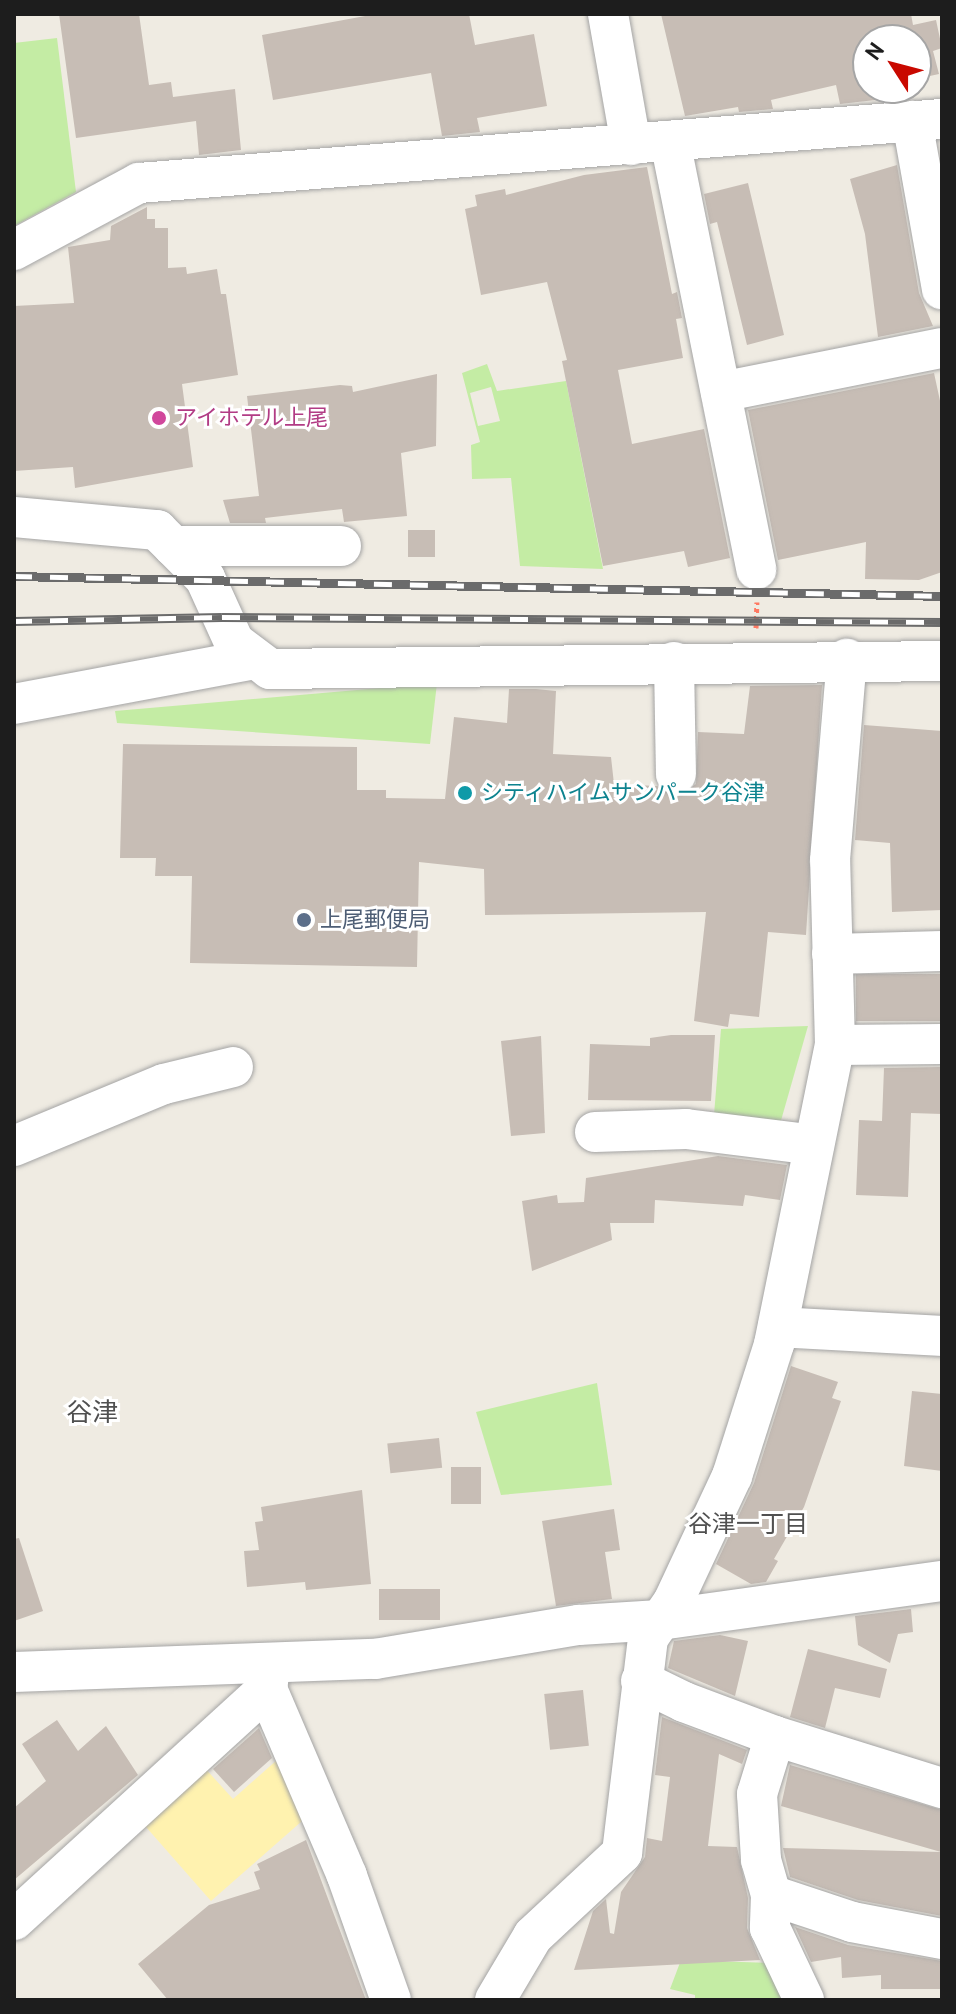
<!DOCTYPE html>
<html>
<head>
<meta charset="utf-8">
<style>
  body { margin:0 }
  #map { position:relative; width:956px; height:2014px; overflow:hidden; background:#efebe2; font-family:"PT Sans","Noto Sans JP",sans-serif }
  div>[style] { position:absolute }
  .grass>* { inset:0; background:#c4eca4 }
  .sand>* { inset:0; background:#fff2af }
  .building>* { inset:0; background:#c7bdb5; transform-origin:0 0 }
  .path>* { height:5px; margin-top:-2.5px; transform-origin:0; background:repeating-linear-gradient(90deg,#ff7962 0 4px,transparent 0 8px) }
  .roads { filter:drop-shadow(0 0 2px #a4a4a4) drop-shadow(0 0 2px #a4a4a4) }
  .minor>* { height:40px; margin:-20px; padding:0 20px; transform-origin:20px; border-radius:20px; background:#fff }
  .rail>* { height:9px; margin-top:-4.5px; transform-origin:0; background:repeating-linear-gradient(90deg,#fff 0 18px,#6b6b6b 0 36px); box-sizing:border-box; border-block:2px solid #6b6b6b }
  .dots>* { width:22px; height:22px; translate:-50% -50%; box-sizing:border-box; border:4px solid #fff; border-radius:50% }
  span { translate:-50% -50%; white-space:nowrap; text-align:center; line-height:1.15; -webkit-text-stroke:6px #fff; paint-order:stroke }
  .hotel-label { font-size:22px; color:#b23c85 }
  .left { translate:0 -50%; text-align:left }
  .culture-label { font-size:22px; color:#0d838f }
  .service-label { font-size:22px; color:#4e5e75 }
  .neighbourhood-label { font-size:24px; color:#505050 }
  .quarter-label { font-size:26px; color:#505050 }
  .frame { position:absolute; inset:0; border:16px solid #1d1d1d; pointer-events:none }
  .north { position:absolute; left:852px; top:24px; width:80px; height:80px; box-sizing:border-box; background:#fff; border:2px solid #a5a5a5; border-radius:50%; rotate:306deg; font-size:22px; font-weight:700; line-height:32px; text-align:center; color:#1d1d1d }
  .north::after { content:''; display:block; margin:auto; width:28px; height:36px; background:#c90900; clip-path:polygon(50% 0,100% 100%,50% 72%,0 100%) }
</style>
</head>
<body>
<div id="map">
  <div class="grass">
    <div style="clip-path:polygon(57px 38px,76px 192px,14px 226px,14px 43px)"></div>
    <div style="clip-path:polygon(evenodd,487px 364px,497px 391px,566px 381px,603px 569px,520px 566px,511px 478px,472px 479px,471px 445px,480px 442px,462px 373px,487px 364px,491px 387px,500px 421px,478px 426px,470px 393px,491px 387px)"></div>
    <div style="clip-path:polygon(437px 683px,430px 744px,117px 723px,115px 711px)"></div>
    <div style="clip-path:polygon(808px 1026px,780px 1124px,714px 1115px,721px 1029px)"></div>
    <div style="clip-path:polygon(597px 1383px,612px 1485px,501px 1495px,476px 1412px)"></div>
    <div style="clip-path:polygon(681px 1960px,772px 1963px,794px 2000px,695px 2000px,695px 1995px,670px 1989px)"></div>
  </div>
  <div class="sand">
    <div style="clip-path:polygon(286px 1752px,310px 1814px,211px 1901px,139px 1819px,203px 1766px,233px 1799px)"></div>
  </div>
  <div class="building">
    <div style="clip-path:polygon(59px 14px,139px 14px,149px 85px,171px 82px,173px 97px,235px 89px,241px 150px,199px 155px,196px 121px,76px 138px)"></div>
    <div style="clip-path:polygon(376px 14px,469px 14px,475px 45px,534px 34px,547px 106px,477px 118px,480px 132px,442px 136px,431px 73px,273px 100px,262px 35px)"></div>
    <div style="clip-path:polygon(661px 14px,911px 14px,913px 25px,936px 20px,942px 48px,933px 51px,939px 74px,916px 79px,916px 40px,868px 40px,868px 88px,882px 88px,884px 99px,840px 104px,836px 85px,771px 100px,773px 109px,739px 112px,738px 107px,685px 116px)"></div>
    <div style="clip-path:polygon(897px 165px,919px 293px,933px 326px,878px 337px,865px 234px,850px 179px)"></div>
    <div style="clip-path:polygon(647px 167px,672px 294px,677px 292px,682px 318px,676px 319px,683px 358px,618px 370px,632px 444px,704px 429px,730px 558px,688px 567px,684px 551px,603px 566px,562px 361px,567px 360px,547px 282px,481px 295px,465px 209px,477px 206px,475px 195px,505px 189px,506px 195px,584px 175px)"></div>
    <div style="clip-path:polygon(748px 183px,784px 335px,747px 345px,717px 222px,710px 224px,704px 194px)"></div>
    <div style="clip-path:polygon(147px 207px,147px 219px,155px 219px,155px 228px,168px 228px,168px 268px,186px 267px,187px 274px,217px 269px,221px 294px,226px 294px,238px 375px,182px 384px,193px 467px,75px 488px,73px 467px,14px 471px,14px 306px,74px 303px,68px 247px,110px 240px,111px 226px)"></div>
    <div style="clip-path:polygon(934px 373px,942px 410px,942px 572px,919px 580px,865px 579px,866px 542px,778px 560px,748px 410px)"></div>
    <div style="clip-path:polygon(437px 374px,436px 446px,401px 453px,407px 516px,344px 522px,342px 509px,265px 518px,266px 523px,230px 523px,223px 500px,259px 496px,247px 396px,340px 385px,352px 386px,353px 392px)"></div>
    <div style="left:408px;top:530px;width:27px;height:27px"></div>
    <div style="clip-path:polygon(822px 685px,806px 935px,768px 932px,759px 1017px,730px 1014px,728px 1027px,694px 1021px,706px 912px,485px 915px,484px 869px,419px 862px,417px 967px,190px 963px,192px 876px,155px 876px,156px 858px,120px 858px,123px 744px,357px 747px,357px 790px,386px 790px,386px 798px,445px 799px,454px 717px,507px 723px,509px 689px,536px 689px,556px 691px,553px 754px,611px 757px,614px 784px,657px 786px,677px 797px,696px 784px,698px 732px,744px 734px,750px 686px)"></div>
    <div style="clip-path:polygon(864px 725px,942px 731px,942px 910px,892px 912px,890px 843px,855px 840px)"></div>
    <div style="left:942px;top:974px;width:47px;height:86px;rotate:90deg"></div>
    <div style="clip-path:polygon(671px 1035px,715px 1035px,711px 1101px,588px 1100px,590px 1044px,650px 1046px,650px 1038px)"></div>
    <div style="clip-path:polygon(541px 1036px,545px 1133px,511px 1136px,501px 1041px)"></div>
    <div style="clip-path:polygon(942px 1067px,942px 1114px,911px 1113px,908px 1197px,856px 1195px,859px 1120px,882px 1121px,884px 1068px)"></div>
    <div style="clip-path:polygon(718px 1156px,787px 1165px,780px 1200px,745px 1195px,743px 1206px,655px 1200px,654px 1223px,610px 1223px,612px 1240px,532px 1271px,522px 1201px,557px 1195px,558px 1203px,584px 1202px,586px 1178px)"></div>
    <div style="clip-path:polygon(791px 1366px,838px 1382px,832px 1398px,841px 1401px,804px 1507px,774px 1559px,778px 1561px,766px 1582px,751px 1584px,716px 1564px,754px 1483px)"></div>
    <div style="clip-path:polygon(912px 1391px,942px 1394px,942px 1471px,904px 1466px)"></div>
    <div style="left:439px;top:1438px;width:30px;height:52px;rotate:84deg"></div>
    <div style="left:451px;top:1467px;width:30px;height:37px"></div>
    <div style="clip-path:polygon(362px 1490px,371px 1584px,306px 1590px,305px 1582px,247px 1587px,244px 1551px,259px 1550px,255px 1522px,263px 1521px,261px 1507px)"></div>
    <div style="clip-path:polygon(614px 1509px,620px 1550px,605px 1552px,612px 1599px,556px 1606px,542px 1521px)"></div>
    <div style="clip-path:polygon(19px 1538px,43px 1611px,14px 1621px,14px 1539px)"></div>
    <div style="left:440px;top:1589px;width:31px;height:61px;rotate:90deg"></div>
    <div style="clip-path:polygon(911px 1609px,913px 1632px,898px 1634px,890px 1663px,858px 1645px,855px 1616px)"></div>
    <div style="clip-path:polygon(720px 1635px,748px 1641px,735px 1696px,668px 1668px,674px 1641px)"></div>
    <div style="clip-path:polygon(808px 1649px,887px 1669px,880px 1698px,835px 1688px,825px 1728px,790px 1717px)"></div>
    <div style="left:583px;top:1690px;width:56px;height:39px;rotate:84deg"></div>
    <div style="clip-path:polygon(662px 1717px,747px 1750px,742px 1764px,719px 1754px,708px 1846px,737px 1847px,748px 1898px,747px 1928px,760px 1960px,574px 1970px,593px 1911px,606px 1899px,610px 1933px,614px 1934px,621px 1892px,645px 1857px,647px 1838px,662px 1841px,670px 1777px,655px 1775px)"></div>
    <div style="clip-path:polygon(57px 1720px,78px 1751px,106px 1726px,138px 1775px,14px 1880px,14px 1808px,46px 1781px,22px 1744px)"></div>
    <div style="clip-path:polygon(259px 1728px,272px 1758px,234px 1792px,213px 1769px)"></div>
    <div style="clip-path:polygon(790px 1765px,942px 1810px,942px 1916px,858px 1900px,790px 1877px,783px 1848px,941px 1852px,781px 1806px)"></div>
    <div style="clip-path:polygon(306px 1840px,366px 2000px,168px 2000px,138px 1964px,209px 1905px,260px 1889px,254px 1872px,260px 1870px,257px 1864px)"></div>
    <div style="clip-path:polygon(795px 1927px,848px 1945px,942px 1961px,942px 1989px,881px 1989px,881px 1975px,842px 1978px,841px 1957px,811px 1962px)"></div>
  </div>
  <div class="path">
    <div style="left:756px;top:628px;width:26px;rotate:-88deg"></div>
  </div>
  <div class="roads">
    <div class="minor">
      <div style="left:608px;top:14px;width:133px;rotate:80deg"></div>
      <div style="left:912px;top:121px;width:171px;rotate:79.9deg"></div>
      <div style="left:670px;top:141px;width:437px;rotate:78.6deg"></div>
      <div style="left:14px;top:250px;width:142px;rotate:-28.2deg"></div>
      <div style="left:139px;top:183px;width:806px;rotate:-4.56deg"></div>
      <div style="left:721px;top:392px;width:225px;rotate:-11.3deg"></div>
      <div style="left:14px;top:517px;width:144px;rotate:5.2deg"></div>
      <div style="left:157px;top:530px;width:68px;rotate:45deg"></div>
      <div style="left:205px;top:578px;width:70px;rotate:65.6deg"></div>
      <div style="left:234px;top:642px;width:45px;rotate:36.9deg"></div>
      <div style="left:270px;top:669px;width:672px;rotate:-0.68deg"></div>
      <div style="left:173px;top:546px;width:168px"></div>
      <div style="left:674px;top:662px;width:112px;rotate:89deg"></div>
      <div style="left:14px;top:704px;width:245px;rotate:-10.6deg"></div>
      <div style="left:832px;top:954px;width:110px;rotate:-1.6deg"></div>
      <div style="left:835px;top:1045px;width:107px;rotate:-0.5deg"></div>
      <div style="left:595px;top:1132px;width:91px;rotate:-1.9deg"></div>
      <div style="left:686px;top:1129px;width:129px;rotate:7.1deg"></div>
      <div style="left:14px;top:1146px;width:162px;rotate:-22.5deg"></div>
      <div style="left:164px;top:1084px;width:71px;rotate:-13.8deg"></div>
      <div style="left:778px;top:1327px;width:164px;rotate:3.1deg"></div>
      <div style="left:270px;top:1666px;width:23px;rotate:97deg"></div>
      <div style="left:267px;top:1689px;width:203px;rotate:66.8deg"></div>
      <div style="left:347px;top:1876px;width:132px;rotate:70.5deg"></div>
      <div style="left:14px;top:1672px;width:361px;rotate:-2.1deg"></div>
      <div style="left:375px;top:1659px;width:207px;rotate:-9.5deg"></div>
      <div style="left:579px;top:1625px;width:81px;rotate:-3.5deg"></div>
      <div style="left:660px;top:1620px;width:285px;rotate:-7.9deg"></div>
      <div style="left:641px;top:1681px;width:48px;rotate:26deg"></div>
      <div style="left:684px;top:1702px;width:97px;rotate:20.5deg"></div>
      <div style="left:775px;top:1736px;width:175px;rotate:17.3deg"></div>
      <div style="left:775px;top:1736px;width:61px;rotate:107.2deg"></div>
      <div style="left:757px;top:1794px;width:66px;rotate:86.5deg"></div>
      <div style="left:761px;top:1860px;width:36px;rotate:74deg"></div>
      <div style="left:771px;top:1895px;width:33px;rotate:92deg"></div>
      <div style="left:770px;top:1928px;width:80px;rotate:64.7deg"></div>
      <div style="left:771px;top:1895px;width:85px;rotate:18.4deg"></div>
      <div style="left:852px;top:1922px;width:92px;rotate:10.7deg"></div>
      <div style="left:14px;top:1920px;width:343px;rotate:-42.4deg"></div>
      <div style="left:495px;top:2000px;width:74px;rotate:-59.3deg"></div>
      <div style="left:533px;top:1936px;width:122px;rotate:-43deg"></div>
      <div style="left:622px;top:1853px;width:217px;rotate:-83.1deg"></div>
      <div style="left:648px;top:1638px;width:44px;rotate:-55.2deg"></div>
      <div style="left:673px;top:1602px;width:139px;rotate:-64.9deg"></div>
      <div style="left:732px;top:1476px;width:139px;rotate:-72.3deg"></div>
      <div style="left:774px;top:1344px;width:305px;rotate:-78.5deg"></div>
      <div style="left:835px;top:1045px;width:185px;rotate:-91.5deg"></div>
      <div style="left:830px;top:860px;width:202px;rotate:-85.2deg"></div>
    </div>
  </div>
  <div class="rail">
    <div style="left:14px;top:576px;width:928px;rotate:1.23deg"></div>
    <div style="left:14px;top:621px;width:208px;rotate:-1.1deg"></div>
    <div style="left:222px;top:617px;width:720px;rotate:0.4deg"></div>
  </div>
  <div class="dots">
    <div style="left:159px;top:418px;background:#d1479c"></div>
    <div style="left:465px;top:793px;background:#0f9aa8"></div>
    <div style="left:304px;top:920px;background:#5c6f8a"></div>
  </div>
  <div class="hotel-label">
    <span class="left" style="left:175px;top:418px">アイホテル上尾</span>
  </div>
  <div class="culture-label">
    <span class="left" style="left:481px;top:793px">シティハイムサンパーク谷津</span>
  </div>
  <div class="service-label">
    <span class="left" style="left:320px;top:920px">上尾郵便局</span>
  </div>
  <div class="neighbourhood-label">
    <span style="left:748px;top:1524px">谷津一丁目</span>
  </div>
  <div class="quarter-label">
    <span style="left:92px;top:1412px">谷津</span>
  </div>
  <div class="frame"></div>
  <div class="north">N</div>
</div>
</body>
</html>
